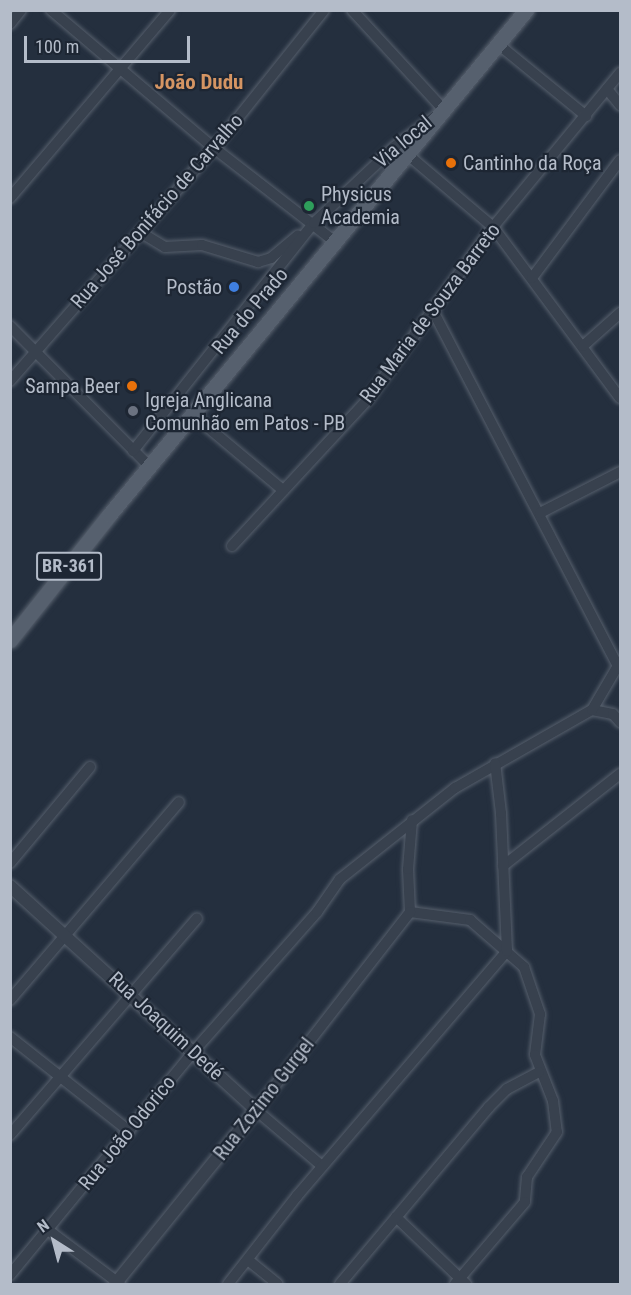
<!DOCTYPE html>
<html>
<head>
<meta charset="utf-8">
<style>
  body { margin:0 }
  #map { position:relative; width:631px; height:1295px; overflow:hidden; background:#242f3e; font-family:"Roboto Condensed",sans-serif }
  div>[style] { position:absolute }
  .roads { filter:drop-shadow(0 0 2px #565f6c) drop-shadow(0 0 2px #565f6c) }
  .minor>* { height:10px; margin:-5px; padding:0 5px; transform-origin:5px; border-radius:5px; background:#38414e }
  .tertiary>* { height:12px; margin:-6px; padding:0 6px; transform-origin:6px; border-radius:6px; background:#38414e }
  .primary>* { height:15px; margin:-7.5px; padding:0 7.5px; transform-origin:7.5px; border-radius:7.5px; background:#56606e }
  .dots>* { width:16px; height:16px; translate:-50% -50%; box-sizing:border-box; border:3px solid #1d2633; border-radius:50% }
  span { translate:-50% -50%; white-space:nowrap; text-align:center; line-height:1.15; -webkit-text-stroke:4.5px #1d2633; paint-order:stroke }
  .shield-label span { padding:2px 4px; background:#1d2633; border:2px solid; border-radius:4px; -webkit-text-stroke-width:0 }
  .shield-label { font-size:18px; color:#b4bcc9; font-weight:700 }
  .street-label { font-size:20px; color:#b4bcc9 }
  .poi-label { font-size:20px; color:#b4bcc9 }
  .left { translate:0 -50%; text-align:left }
  .right { translate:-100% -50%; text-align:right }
  .neighbourhood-label { font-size:21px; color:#d59563; font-weight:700 }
  .frame { position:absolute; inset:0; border:12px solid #b4bcc9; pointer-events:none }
  .north { position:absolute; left:24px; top:1211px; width:60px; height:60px; -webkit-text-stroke:4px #1d2633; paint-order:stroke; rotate:324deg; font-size:16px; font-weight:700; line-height:24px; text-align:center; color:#b4bcc9 }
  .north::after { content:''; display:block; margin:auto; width:21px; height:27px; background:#b4bcc9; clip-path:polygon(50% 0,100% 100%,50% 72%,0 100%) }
  .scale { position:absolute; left:24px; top:36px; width:166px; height:27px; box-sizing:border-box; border:3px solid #b4bcc9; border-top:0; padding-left:8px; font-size:18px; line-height:21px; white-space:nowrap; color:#b4bcc9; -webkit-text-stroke:4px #1d2633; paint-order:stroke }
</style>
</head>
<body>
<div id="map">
  <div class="roads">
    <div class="minor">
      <div style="left:51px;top:10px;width:214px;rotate:40.3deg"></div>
      <div style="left:214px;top:148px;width:153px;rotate:37.8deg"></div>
      <div style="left:10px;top:24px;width:18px;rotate:-52deg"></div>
      <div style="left:498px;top:44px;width:114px;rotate:39.3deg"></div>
      <div style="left:607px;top:89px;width:21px;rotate:51deg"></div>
      <div style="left:407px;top:154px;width:113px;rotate:40.3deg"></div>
      <div style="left:493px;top:227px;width:213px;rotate:53.4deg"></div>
      <div style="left:10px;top:198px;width:247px;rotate:-49.6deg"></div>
      <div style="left:140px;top:232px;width:29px;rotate:31deg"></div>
      <div style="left:165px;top:247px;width:37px;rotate:-3deg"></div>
      <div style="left:202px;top:245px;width:59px;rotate:16.9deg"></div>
      <div style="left:258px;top:262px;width:14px;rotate:-17deg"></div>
      <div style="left:271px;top:258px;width:35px;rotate:-40deg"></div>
      <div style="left:532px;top:278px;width:147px;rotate:-53.3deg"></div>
      <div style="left:432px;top:309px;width:403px;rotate:62.5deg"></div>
      <div style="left:10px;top:326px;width:197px;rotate:45.2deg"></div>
      <div style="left:583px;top:346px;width:50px;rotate:-41.7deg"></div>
      <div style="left:10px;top:381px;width:310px;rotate:-48.8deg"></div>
      <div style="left:214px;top:148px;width:176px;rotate:-51.4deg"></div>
      <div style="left:192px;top:414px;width:119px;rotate:39.9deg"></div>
      <div style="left:133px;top:451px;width:291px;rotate:-51.6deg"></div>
      <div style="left:314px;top:223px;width:110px;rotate:-43.5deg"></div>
      <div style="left:394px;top:147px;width:62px;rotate:-36.5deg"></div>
      <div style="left:444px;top:110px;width:136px;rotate:-132.6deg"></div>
      <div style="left:540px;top:513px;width:90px;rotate:-27.1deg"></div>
      <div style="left:232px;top:546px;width:202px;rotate:-47.2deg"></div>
      <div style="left:369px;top:398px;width:211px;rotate:-54.1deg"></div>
      <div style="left:493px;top:227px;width:200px;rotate:-50.5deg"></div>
      <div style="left:592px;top:710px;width:21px;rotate:11deg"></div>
      <div style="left:613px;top:714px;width:11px;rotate:49deg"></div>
      <div style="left:10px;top:863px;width:125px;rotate:-50.2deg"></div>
      <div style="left:503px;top:866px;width:149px;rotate:-38.2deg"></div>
      <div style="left:410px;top:912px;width:61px;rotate:7.6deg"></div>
      <div style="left:470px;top:920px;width:72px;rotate:41deg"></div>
      <div style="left:524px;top:967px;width:50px;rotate:71.2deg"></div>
      <div style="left:540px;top:1014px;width:41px;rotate:97deg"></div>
      <div style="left:535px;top:1055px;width:49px;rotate:68.6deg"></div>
      <div style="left:553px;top:1101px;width:31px;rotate:83deg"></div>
      <div style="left:557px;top:1132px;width:54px;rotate:123.7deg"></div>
      <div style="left:527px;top:1177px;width:25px;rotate:95deg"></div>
      <div style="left:525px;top:1202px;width:108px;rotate:130.5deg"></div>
      <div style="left:410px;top:912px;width:43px;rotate:-92.7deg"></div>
      <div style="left:408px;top:869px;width:49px;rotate:-85.3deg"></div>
      <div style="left:10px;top:1000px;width:260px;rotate:-49.5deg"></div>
      <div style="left:10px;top:1037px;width:152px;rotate:38.3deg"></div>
      <div style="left:10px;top:1135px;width:286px;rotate:-49.2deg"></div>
      <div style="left:322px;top:1166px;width:87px;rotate:-139.7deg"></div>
      <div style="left:256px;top:1110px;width:251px;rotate:-52.1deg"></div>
      <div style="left:396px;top:1217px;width:97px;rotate:43.7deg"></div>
      <div style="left:48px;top:1230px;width:90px;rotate:36.9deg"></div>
      <div style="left:248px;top:1260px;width:38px;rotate:39deg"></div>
      <div style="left:10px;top:1275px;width:290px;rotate:-50.6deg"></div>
      <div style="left:194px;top:1051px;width:186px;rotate:-48.5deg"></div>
      <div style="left:317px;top:912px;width:40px;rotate:-55.1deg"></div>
      <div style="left:340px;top:879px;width:147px;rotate:-38.4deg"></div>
      <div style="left:455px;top:788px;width:158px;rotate:-29.7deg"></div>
      <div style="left:592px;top:710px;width:56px;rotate:-59.7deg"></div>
      <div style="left:228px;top:1284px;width:112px;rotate:-51.9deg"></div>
      <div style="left:297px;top:1196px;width:323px;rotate:-49.4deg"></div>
      <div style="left:507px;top:951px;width:138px;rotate:-92.5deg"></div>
      <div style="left:501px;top:813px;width:50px;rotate:-96.8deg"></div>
      <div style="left:340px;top:1284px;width:231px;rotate:-49.9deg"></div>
      <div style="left:489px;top:1107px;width:25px;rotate:-45deg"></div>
      <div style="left:507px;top:1089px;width:36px;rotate:-28deg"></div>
    </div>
    <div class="tertiary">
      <div style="left:10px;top:886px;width:333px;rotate:42.3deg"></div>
      <div style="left:256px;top:1110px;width:224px;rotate:129deg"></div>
    </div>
    <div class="primary">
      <div style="left:10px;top:640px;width:159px;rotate:-51.6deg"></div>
      <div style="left:109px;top:515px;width:655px;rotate:-50.45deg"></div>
    </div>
  </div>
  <div class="dots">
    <div style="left:451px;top:163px;background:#e8710a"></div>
    <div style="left:309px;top:206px;background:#2e9e5b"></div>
    <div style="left:234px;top:287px;background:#3f7fe0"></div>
    <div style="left:132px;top:386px;background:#e8710a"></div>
    <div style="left:133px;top:411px;background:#6b7280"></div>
  </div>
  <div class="shield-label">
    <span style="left:69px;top:566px">BR-361</span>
  </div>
  <div class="street-label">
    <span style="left:403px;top:142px;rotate:-40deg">Via local</span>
    <span style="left:157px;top:211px;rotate:-49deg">Rua José Bonifácio de Carvalho</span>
    <span style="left:250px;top:311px;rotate:-50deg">Rua do Prado</span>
    <span style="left:430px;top:313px;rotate:-53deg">Rua Maria de Souza Barreto</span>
    <span style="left:166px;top:1026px;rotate:43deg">Rua Joaquim Dedé</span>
    <span style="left:264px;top:1099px;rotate:-52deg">Rua Zozimo Gurgel</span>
    <span style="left:127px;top:1133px;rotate:-51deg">Rua João Odorico</span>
  </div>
  <div class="poi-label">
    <span class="left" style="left:463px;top:163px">Cantinho da Roça</span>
    <span class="left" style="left:321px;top:206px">Physicus<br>Academia</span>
    <span class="right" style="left:222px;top:287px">Postão</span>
    <span class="right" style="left:120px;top:386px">Sampa Beer</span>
    <span class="left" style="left:145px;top:412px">Igreja Anglicana<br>Comunhão em Patos - PB</span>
  </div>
  <div class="neighbourhood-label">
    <span style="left:199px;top:82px">João Dudu</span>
  </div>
  <div class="frame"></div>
  <div class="north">N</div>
  <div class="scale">100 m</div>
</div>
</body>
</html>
